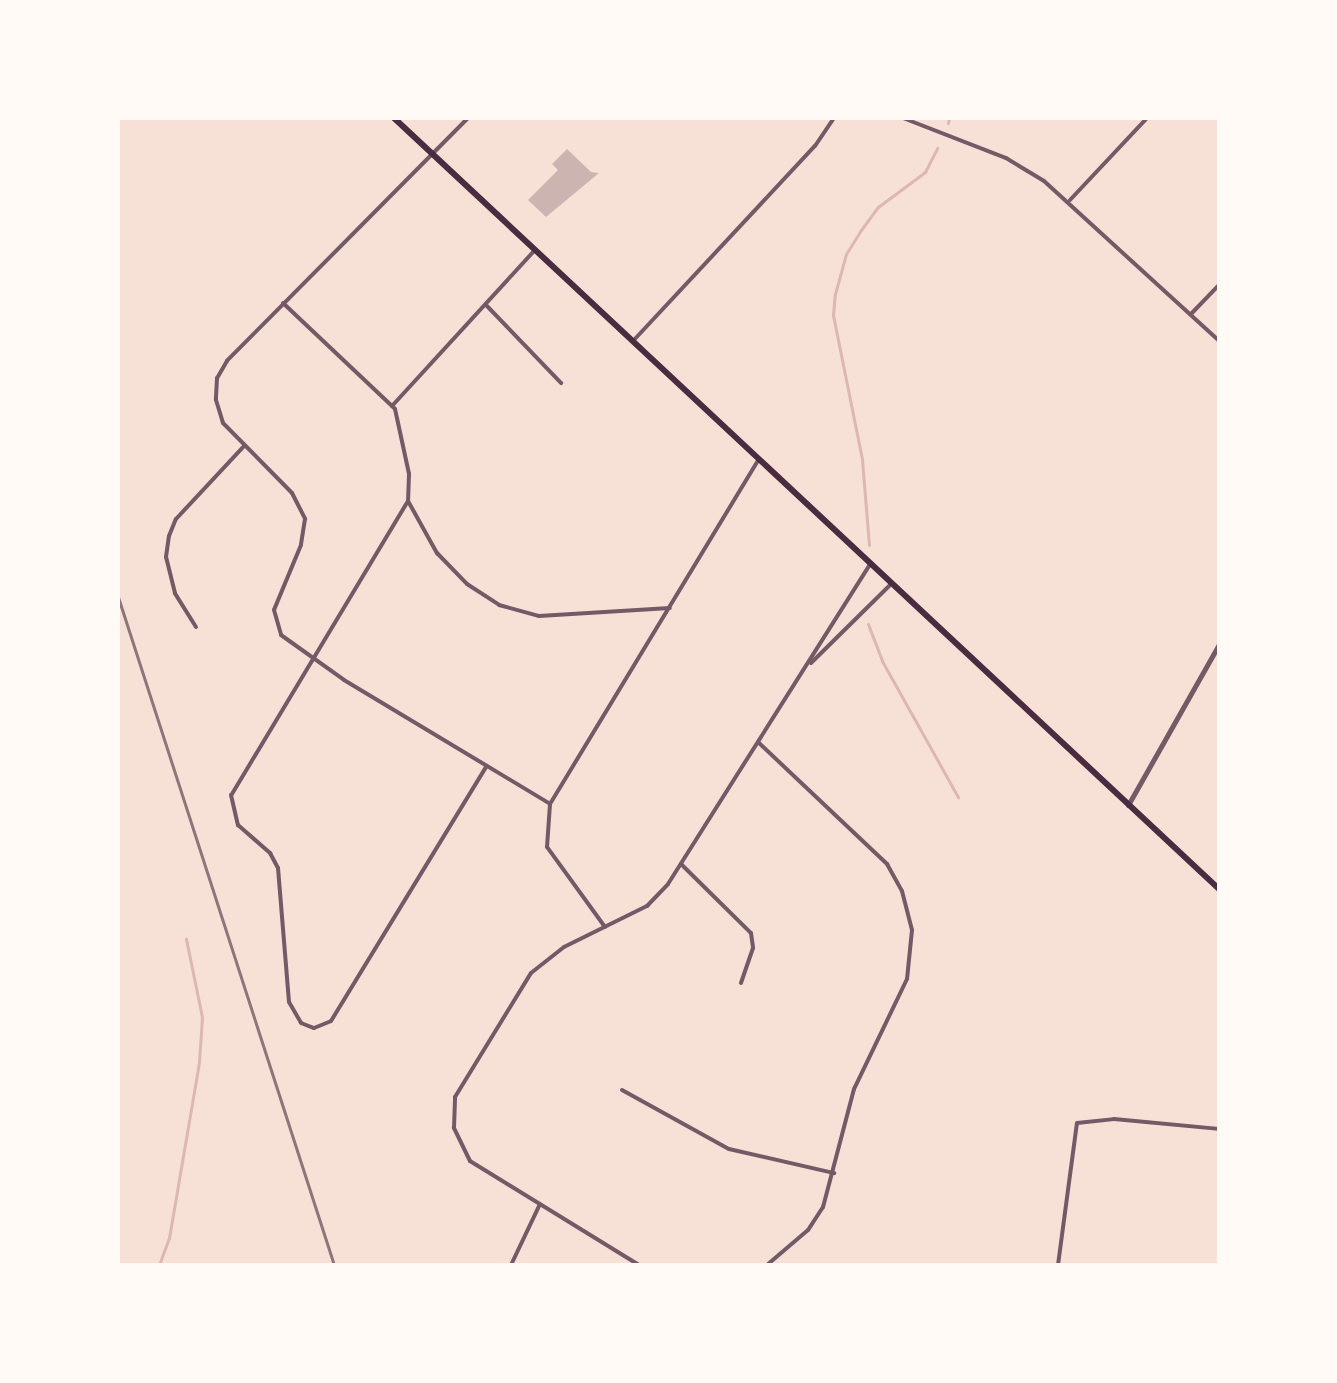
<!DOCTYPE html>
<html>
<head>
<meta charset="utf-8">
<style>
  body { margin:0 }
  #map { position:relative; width:1337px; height:1383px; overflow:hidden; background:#f7e1d7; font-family:Literata,serif }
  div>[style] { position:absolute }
  .stream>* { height:3px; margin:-1.5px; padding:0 1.5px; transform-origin:1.5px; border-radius:1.5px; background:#dcb8b0 }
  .building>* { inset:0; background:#ccb4b1 }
  .minor>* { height:4px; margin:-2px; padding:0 2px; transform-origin:2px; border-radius:2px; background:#755966 }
  .tertiary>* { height:5px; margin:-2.5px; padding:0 2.5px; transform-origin:2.5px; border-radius:2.5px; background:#755966 }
  .secondary>* { height:6px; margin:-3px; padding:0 3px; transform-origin:3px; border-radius:3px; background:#4a2c40 }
  .rail>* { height:3px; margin:-1.5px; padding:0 1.5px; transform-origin:1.5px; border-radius:1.5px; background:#8f747c }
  span { translate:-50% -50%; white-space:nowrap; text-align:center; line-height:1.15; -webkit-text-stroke:6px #fffaf5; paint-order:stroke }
  .frame { position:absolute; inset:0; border:120px solid #fffaf5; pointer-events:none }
</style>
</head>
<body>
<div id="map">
  <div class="stream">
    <div style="left:948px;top:123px;width:5px;rotate:-79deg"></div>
    <div style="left:869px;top:545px;width:86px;rotate:-94.7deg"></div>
    <div style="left:862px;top:459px;width:147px;rotate:-101.4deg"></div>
    <div style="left:833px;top:315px;width:21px;rotate:-85deg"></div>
    <div style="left:835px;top:294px;width:41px;rotate:-74.6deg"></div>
    <div style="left:846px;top:254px;width:28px;rotate:-58deg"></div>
    <div style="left:861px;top:230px;width:29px;rotate:-54deg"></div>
    <div style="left:878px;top:207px;width:59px;rotate:-36.7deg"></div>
    <div style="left:925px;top:172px;width:27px;rotate:-63deg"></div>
    <div style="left:868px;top:624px;width:40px;rotate:69deg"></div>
    <div style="left:882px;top:661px;width:156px;rotate:60.8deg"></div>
    <div style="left:159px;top:1265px;width:29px;rotate:-70deg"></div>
    <div style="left:169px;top:1238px;width:179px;rotate:-80.3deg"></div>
    <div style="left:199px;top:1062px;width:45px;rotate:-86.2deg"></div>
    <div style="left:202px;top:1017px;width:80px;rotate:-101.6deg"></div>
  </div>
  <div class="building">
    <div style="clip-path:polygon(567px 149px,591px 172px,599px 173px,546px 217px,528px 200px,558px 170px,552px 164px)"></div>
  </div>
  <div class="minor">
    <div style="left:468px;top:118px;width:342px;rotate:134.8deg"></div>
    <div style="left:227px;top:361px;width:20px;rotate:120deg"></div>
    <div style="left:217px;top:378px;width:22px;rotate:93deg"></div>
    <div style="left:216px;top:400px;width:24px;rotate:73deg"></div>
    <div style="left:223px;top:423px;width:98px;rotate:45.4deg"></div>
    <div style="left:292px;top:493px;width:29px;rotate:63deg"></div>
    <div style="left:305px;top:519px;width:26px;rotate:99deg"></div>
    <div style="left:301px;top:545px;width:70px;rotate:112.6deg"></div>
    <div style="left:274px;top:610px;width:26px;rotate:74deg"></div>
    <div style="left:281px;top:635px;width:77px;rotate:35.5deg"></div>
    <div style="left:344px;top:680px;width:240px;rotate:31deg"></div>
    <div style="left:903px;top:118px;width:110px;rotate:21.2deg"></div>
    <div style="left:1006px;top:158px;width:44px;rotate:31.2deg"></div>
    <div style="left:1044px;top:181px;width:237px;rotate:42.4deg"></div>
    <div style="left:1070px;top:200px;width:112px;rotate:-46.8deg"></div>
    <div style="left:283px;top:303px;width:154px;rotate:43.4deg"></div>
    <div style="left:395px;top:409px;width:66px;rotate:77.8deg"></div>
    <div style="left:409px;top:474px;width:27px;rotate:92deg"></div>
    <div style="left:408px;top:501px;width:60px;rotate:60.9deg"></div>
    <div style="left:437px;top:553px;width:43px;rotate:45.9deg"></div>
    <div style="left:467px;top:584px;width:38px;rotate:33deg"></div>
    <div style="left:499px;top:605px;width:41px;rotate:15.4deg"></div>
    <div style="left:539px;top:616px;width:131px;rotate:-3.5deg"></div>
    <div style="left:487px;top:306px;width:107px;rotate:46.1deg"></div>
    <div style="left:1191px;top:314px;width:40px;rotate:-46deg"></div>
    <div style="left:633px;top:341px;width:267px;rotate:-47deg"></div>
    <div style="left:815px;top:146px;width:34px;rotate:-56deg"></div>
    <div style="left:392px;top:406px;width:212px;rotate:-47.5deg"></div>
    <div style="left:408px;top:501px;width:343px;rotate:121deg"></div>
    <div style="left:231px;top:795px;width:31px;rotate:77deg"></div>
    <div style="left:238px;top:825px;width:43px;rotate:41.2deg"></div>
    <div style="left:270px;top:853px;width:17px;rotate:62deg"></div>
    <div style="left:278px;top:868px;width:134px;rotate:85.3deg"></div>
    <div style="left:289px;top:1002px;width:24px;rotate:60deg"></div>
    <div style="left:301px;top:1023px;width:14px;rotate:21deg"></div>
    <div style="left:314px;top:1028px;width:18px;rotate:-22deg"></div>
    <div style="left:331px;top:1021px;width:298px;rotate:-58.6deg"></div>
    <div style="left:196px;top:627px;width:40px;rotate:-122deg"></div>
    <div style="left:175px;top:593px;width:37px;rotate:-104deg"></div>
    <div style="left:166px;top:557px;width:21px;rotate:-82deg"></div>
    <div style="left:169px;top:536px;width:18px;rotate:-68deg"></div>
    <div style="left:176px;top:519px;width:100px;rotate:-47deg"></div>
    <div style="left:811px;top:663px;width:110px;rotate:-44.6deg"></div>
    <div style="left:758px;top:742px;width:178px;rotate:43.4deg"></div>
    <div style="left:887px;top:864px;width:31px;rotate:61deg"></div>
    <div style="left:902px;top:891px;width:40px;rotate:75.6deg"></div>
    <div style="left:912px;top:930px;width:49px;rotate:95.8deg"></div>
    <div style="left:907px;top:979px;width:122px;rotate:115.7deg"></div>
    <div style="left:854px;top:1089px;width:122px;rotate:104.7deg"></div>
    <div style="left:823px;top:1207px;width:27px;rotate:123deg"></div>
    <div style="left:808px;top:1230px;width:54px;rotate:139.5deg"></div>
    <div style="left:681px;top:864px;width:98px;rotate:44.6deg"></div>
    <div style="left:751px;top:933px;width:15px;rotate:82deg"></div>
    <div style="left:753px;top:948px;width:37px;rotate:109deg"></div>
    <div style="left:605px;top:927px;width:99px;rotate:-125.9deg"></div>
    <div style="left:547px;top:847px;width:43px;rotate:-86deg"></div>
    <div style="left:550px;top:804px;width:401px;rotate:-58.8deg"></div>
    <div style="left:622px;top:1090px;width:122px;rotate:28.9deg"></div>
    <div style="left:729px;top:1149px;width:108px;rotate:12.9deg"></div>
    <div style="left:511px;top:1265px;width:65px;rotate:-64.6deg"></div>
    <div style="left:639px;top:1265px;width:198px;rotate:-148.4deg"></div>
    <div style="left:470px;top:1161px;width:37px;rotate:-116deg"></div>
    <div style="left:454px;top:1128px;width:31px;rotate:-88deg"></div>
    <div style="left:455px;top:1097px;width:145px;rotate:-58.5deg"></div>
    <div style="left:531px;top:973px;width:42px;rotate:-38.2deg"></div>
    <div style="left:564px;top:947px;width:93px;rotate:-26.3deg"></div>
    <div style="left:647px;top:906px;width:30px;rotate:-46deg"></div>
    <div style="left:668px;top:884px;width:376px;rotate:-57.7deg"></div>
    <div style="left:1058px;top:1265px;width:143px;rotate:-82.4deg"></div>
    <div style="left:1077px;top:1123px;width:37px;rotate:-6deg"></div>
    <div style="left:1114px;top:1119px;width:105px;rotate:5.4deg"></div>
  </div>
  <div class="tertiary">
    <div style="left:1128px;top:805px;width:185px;rotate:-60.5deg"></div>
  </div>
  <div class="secondary">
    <div style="left:394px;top:118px;width:1129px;rotate:43.06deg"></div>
  </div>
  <div class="rail">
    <div style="left:118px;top:597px;width:702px;rotate:72.08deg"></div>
  </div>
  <div class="frame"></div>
</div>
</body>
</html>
